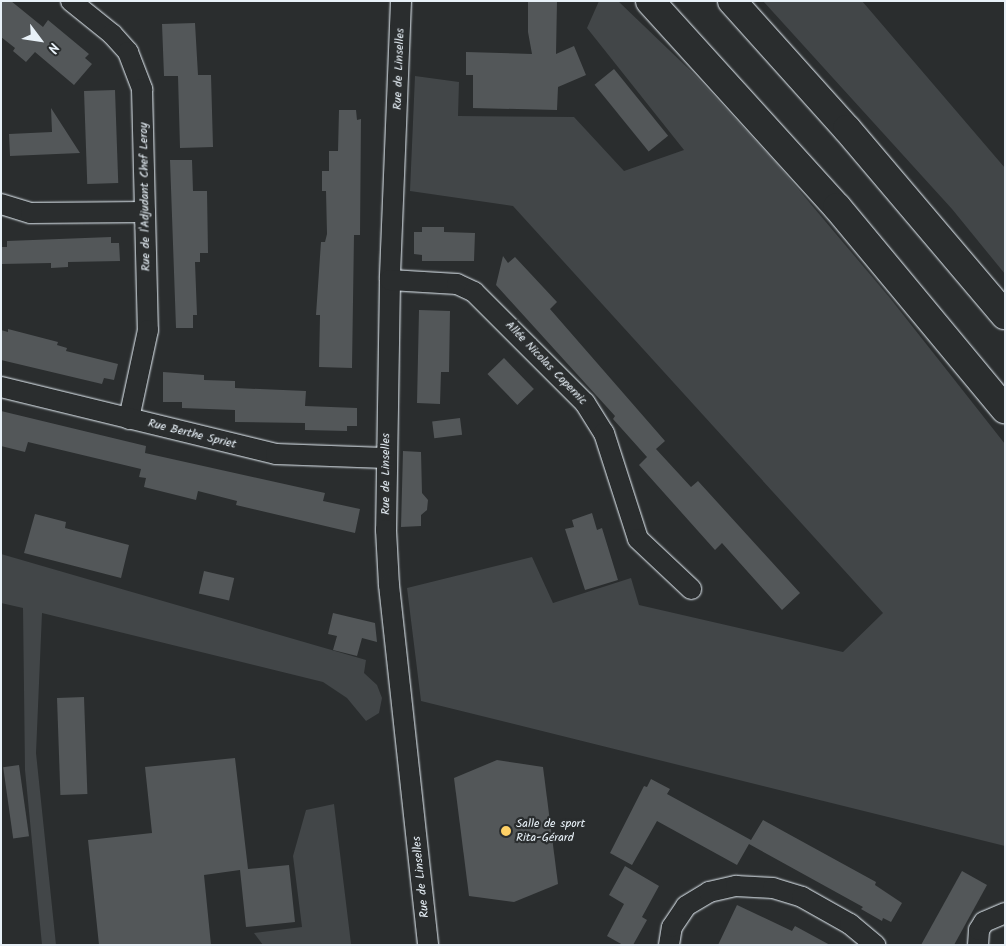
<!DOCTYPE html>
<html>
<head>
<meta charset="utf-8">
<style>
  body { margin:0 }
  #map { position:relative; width:1006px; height:946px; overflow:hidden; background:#2a2d2e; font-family:Kalam,sans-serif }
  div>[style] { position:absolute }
  .green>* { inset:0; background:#424648 }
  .building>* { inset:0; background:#535759; transform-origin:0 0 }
  .roads { filter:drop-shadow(0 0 1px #e8f1f8) drop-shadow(0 0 1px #e8f1f8) }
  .minor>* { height:20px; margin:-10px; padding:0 10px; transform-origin:10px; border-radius:10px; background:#2a2d2e }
  .motorway>* { height:28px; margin:-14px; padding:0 14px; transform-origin:14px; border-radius:14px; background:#2a2d2e }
  .dots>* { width:14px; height:14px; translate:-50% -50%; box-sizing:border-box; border:2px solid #2a2d2e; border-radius:50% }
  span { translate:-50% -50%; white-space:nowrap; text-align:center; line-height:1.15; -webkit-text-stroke:4.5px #2a2d2e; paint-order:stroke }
  .street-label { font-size:12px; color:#e8f1f8 }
  .poi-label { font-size:12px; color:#e8f1f8 }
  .left { translate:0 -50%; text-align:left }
  .frame { position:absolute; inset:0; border:2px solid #e8f1f8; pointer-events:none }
  .north { position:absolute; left:15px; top:15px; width:50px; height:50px; -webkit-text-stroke:4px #2a2d2e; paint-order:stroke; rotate:121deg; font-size:14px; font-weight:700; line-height:20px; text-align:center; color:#e8f1f8 }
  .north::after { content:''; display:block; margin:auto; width:18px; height:22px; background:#e8f1f8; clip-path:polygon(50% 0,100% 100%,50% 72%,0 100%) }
</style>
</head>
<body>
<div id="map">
  <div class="green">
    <div style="clip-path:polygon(599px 1px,618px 1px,693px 73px,777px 164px,890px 298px,1005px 444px,1005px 846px,421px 701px,407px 588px,532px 557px,553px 603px,631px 578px,639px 605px,843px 652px,883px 613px,513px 206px,410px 191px,415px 76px,459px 82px,458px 116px,574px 117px,624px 171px,684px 150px,587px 28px)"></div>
    <div style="clip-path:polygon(763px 1px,862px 1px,1005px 168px,1005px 274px,952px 209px)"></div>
    <div style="clip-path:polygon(1px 554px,366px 660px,364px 673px,377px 685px,382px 698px,379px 713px,366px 721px,347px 698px,323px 682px,42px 613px,36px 753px,56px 945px,42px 945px,25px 770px,23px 608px,1px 603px)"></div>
    <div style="clip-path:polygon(334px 804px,351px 944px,263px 945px,254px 933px,302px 927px,293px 856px,306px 810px)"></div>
  </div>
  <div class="building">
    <div style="clip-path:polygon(1px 1px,11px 1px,43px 27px,48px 20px,89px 54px,85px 58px,92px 64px,74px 85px,35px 52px,26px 62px,13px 51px,15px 48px,1px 37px)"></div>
    <div style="clip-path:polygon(528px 1px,557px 1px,556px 54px,574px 46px,586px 75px,558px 87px,557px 110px,473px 108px,473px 75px,466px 75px,466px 52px,532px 54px,528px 32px)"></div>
    <div style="clip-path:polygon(195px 23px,198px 75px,211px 75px,213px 147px,180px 148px,178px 76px,164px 76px,162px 24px)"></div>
    <div style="left:614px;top:69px;width:86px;height:25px;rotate:51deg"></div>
    <div style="left:115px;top:90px;width:93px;height:31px;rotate:88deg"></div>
    <div style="clip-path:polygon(51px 108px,80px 153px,10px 156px,9px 134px,52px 132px)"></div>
    <div style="clip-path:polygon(339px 110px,356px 110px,357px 120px,361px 119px,360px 235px,354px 235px,352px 368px,319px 367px,320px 315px,316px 315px,321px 242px,325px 242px,327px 234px,326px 191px,322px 191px,322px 171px,329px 171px,329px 151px,338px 151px)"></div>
    <div style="clip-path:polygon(170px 160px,192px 160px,193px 191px,207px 191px,208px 253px,200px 253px,200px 262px,195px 262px,197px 315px,193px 315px,193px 328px,176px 328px)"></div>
    <div style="clip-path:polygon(422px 227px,444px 227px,444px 232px,475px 233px,474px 261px,422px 261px,422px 255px,414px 254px,414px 232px,422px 232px)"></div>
    <div style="clip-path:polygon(111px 237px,111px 243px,119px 243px,120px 261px,68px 262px,68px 267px,51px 268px,51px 263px,1px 264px,1px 247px,7px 247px,7px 241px)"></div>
    <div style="clip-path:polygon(503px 256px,508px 263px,515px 257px,557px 302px,550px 309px,665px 441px,656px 449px,691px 487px,698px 481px,800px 593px,782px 610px,722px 543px,715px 550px,639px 465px,647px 457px,613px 419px,615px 416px,496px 285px)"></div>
    <div style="clip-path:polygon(419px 310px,450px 311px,449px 372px,441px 372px,440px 404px,417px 403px)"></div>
    <div style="clip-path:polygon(8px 329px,58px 342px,57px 345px,67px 348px,66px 351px,118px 364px,114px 380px,104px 378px,102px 384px,1px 360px,1px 330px,8px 332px)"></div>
    <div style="left:504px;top:358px;width:43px;height:23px;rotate:46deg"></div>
    <div style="clip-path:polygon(163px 372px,204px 375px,204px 380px,235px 381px,235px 388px,306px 391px,305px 406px,357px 408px,357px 426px,347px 426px,347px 431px,305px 430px,305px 423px,235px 422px,235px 410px,182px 408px,182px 402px,163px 402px)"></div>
    <div style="clip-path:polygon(1px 411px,146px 446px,145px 453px,325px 493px,323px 501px,360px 509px,355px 533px,236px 505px,237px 501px,198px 491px,196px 500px,144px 487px,146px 478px,139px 477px,141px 469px,28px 442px,25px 452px,1px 446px)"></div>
    <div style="left:460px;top:418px;width:17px;height:28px;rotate:83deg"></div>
    <div style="clip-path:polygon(403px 451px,421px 452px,422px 493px,428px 500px,427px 510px,421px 515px,421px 526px,401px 527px)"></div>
    <div style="clip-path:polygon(592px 513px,597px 530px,602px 528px,618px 580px,585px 590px,565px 529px,574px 527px,572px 520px)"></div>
    <div style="clip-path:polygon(35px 514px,66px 522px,65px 528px,129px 545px,121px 578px,24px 553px)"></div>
    <div style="left:204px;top:571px;width:31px;height:23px;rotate:13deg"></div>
    <div style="clip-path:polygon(333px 613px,375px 623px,377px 642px,362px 638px,357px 656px,333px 650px,337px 636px,328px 634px)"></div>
    <div style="left:84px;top:697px;width:97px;height:27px;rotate:88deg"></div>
    <div style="clip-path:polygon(235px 758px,248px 869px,289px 865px,295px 922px,246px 927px,240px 870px,204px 875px,211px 945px,99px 945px,88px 840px,152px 833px,145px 767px)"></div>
    <div style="clip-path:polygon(497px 760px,543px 767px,558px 884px,514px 902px,469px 896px,454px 778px)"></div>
    <div style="left:19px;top:765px;width:72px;height:16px;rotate:82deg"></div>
    <div style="clip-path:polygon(651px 779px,670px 789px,667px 794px,751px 840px,763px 820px,876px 882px,875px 885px,902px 903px,891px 922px,883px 918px,882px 921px,861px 909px,863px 907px,749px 844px,737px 865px,657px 821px,632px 865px,610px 853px,644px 786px,647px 787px)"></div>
    <div style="clip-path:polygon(625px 866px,659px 886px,642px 917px,647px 920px,633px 945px,623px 945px,607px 936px,624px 904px,609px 895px)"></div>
    <div style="clip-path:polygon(962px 871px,987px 885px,954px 945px,921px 945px)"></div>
    <div style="clip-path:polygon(737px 905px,792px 931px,795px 926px,830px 945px,718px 945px)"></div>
  </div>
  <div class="roads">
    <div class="minor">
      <div style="left:71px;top:1px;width:53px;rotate:38.8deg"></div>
      <div style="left:112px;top:34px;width:24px;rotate:48deg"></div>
      <div style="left:128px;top:52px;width:40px;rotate:69deg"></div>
      <div style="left:142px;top:89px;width:241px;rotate:88.6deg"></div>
      <div style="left:148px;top:330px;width:91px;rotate:102.1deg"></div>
      <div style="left:401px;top:1px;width:279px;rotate:92.3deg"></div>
      <div style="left:390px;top:280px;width:250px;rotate:90.9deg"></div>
      <div style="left:386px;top:530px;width:55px;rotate:86.9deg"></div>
      <div style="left:389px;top:585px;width:362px;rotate:83.8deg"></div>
      <div style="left:1px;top:204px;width:31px;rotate:17deg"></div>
      <div style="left:31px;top:213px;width:114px;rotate:-0.5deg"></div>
      <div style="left:390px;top:280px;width:67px;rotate:3.4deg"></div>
      <div style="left:457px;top:284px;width:19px;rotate:25deg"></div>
      <div style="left:474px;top:292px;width:157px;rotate:45deg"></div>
      <div style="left:585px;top:403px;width:36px;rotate:58deg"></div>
      <div style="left:604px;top:433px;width:111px;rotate:72.2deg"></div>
      <div style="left:638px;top:539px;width:73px;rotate:43.3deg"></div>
      <div style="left:1px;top:387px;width:283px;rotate:13.7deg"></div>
      <div style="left:276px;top:454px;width:109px;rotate:2.1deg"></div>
      <div style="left:669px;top:945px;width:18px;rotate:-81deg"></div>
      <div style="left:672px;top:927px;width:25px;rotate:-56deg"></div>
      <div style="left:686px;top:906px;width:27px;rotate:-31deg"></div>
      <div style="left:709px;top:892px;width:28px;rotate:-13deg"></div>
      <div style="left:736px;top:886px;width:37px;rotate:3deg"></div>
      <div style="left:773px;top:888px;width:30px;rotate:17deg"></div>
      <div style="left:802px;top:897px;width:55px;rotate:29.4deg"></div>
      <div style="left:850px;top:924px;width:33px;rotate:40deg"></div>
      <div style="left:978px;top:945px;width:15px;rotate:-86deg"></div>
      <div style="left:979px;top:930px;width:9px;rotate:-58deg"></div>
      <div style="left:984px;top:922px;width:23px;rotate:-23deg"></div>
    </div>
    <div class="motorway">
      <div style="left:650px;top:1px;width:278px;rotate:47.8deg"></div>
      <div style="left:837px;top:207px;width:263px;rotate:50.3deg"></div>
      <div style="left:732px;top:1px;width:172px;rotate:48.1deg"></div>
      <div style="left:847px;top:129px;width:244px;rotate:49.7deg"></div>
    </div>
  </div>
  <div class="dots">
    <div style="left:506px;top:831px;background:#ffd166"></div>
  </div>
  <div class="street-label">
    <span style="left:399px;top:69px;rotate:-88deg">Rue de Linselles</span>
    <span style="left:145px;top:197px;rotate:-91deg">Rue de l'Adjudant Chef Leroy</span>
    <span style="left:546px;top:363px;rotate:46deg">Allée Nicolas Copernic</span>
    <span style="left:192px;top:434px;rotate:14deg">Rue Berthe Spriet</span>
    <span style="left:386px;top:474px;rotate:-90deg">Rue de Linselles</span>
    <span style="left:421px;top:877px;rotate:-96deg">Rue de Linselles</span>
  </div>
  <div class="poi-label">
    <span class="left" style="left:516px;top:831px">Salle de sport<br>Rita-Gérard</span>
  </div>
  <div class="frame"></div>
  <div class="north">N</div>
</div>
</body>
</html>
